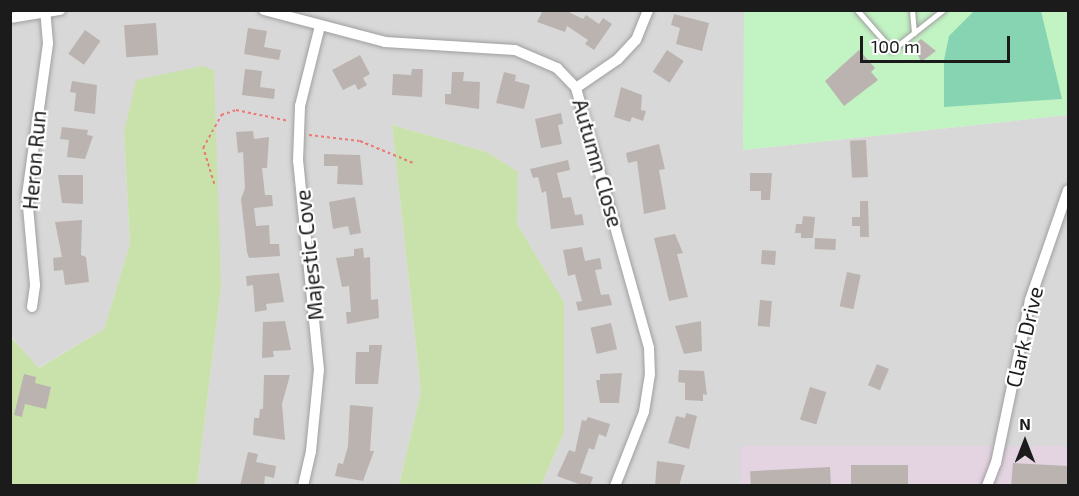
<!DOCTYPE html>
<html>
<head>
<meta charset="utf-8">
<style>
  body { margin:0 }
  #map { position:relative; width:1079px; height:496px; overflow:hidden; background:#ece8e2; font-family:"Exo 2",sans-serif }
  div>[style] { position:absolute }
  .residential>* { inset:0; background:#d9d8d8 }
  .industrial>* { inset:0; background:#e4d4e2; transform-origin:0 0 }
  .grass>* { inset:0; background:#c9e2ac }
  .park>* { inset:0; background:#c2f3c3 }
  .pitch>* { inset:0; background:#87d4b2 }
  .building>* { inset:0; background:#bbb3af; transform-origin:0 0 }
  .path>* { height:1.5px; margin-top:-0.75px; transform-origin:0; background:repeating-linear-gradient(90deg,#eb7974 0 3px,transparent 0 6px) }
  .roads { filter:drop-shadow(0 0 2px #9f9f9f) drop-shadow(0 0 2px #9f9f9f) }
  .service>* { height:5px; margin:-2.5px; padding:0 2.5px; transform-origin:2.5px; border-radius:2.5px; background:#fff }
  .minor>* { height:10px; margin:-5px; padding:0 5px; transform-origin:5px; border-radius:5px; background:#fff }
  span { translate:-50% -50%; white-space:nowrap; text-align:center; line-height:1.15; -webkit-text-stroke:4.5px #fff; paint-order:stroke }
  .street-label { font-size:21px; color:#1b1b1b }
  .frame { position:absolute; inset:0; border:12px solid #1b1b1b; pointer-events:none }
  .north { position:absolute; left:995px; top:412px; width:60px; height:60px; -webkit-text-stroke:4px #fff; paint-order:stroke; rotate:0deg; font-size:16px; font-weight:700; line-height:24px; text-align:center; color:#1b1b1b }
  .north::after { content:''; display:block; margin:auto; width:21px; height:27px; background:#1b1b1b; clip-path:polygon(50% 0,100% 100%,50% 72%,0 100%) }
  .scale { position:absolute; left:860px; top:36px; width:150px; height:27px; box-sizing:border-box; border:3px solid #1b1b1b; border-top:0; padding-left:8px; font-size:18px; line-height:21px; white-space:nowrap; color:#1b1b1b; -webkit-text-stroke:4px #fff; paint-order:stroke }
</style>
</head>
<body>
<div id="map">
  <div class="residential">
    <div style="clip-path:polygon(10px 11px,745px 11px,744px 150px,1068px 115px,1068px 446px,741px 446px,741px 485px,541px 485px,564px 433px,564px 302px,517px 224px,517px 172px,487px 152px,392px 125px,421px 392px,399px 485px,197px 485px,221px 286px,124px 132px,130px 244px,104px 329px,38px 368px,11px 336px)"></div>
  </div>
  <div class="industrial">
    <div style="left:741px;top:446px;width:327px;height:39px"></div>
  </div>
  <div class="grass">
    <div style="clip-path:polygon(202px 66px,214px 70px,221px 286px,197px 485px,11px 485px,10px 336px,39px 368px,104px 329px,130px 244px,124px 132px,136px 80px)"></div>
    <div style="clip-path:polygon(392px 125px,487px 152px,518px 172px,517px 224px,564px 302px,564px 433px,541px 485px,399px 485px,421px 392px)"></div>
  </div>
  <div class="park">
    <div style="clip-path:polygon(744px 11px,1067px 11px,1068px 115px,743px 150px)"></div>
  </div>
  <div class="pitch">
    <div style="clip-path:polygon(975px 10px,1041px 11px,1062px 99px,944px 107px,944px 60px,949px 36px)"></div>
  </div>
  <div class="building">
    <div style="clip-path:polygon(543px 10px,565px 10px,583px 19px,586px 15px,599px 24px,603px 18px,612px 24px,594px 50px,585px 44px,588px 40px,567px 26px,565px 32px,537px 22px)"></div>
    <div style="clip-path:polygon(674px 14px,709px 23px,702px 51px,676px 44px,680px 28px,671px 25px)"></div>
    <div style="left:156px;top:23px;width:32px;height:32px;rotate:86deg"></div>
    <div style="clip-path:polygon(248px 28px,267px 31px,264px 47px,281px 50px,279px 60px,244px 54px)"></div>
    <div style="left:85px;top:30px;width:19px;height:29px;rotate:35deg"></div>
    <div style="clip-path:polygon(921px 39px,936px 51px,921px 62px,914px 45px)"></div>
    <div style="left:667px;top:50px;width:20px;height:26px;rotate:33deg"></div>
    <div style="clip-path:polygon(859px 50px,875px 68px,871px 72px,878px 80px,844px 106px,825px 81px)"></div>
    <div style="clip-path:polygon(360px 55px,370px 74px,363px 78px,367px 85px,358px 90px,355px 84px,343px 90px,332px 70px)"></div>
    <div style="clip-path:polygon(245px 69px,262px 71px,260px 87px,275px 89px,274px 99px,242px 95px)"></div>
    <div style="clip-path:polygon(412px 69px,423px 69px,422px 97px,392px 95px,393px 74px,411px 75px)"></div>
    <div style="clip-path:polygon(452px 72px,464px 72px,463px 81px,480px 82px,479px 109px,445px 104px,445px 94px,451px 94px)"></div>
    <div style="clip-path:polygon(504px 72px,516px 75px,515px 81px,530px 85px,524px 109px,496px 103px)"></div>
    <div style="clip-path:polygon(72px 81px,97px 85px,95px 114px,74px 111px,76px 93px,70px 92px)"></div>
    <div style="clip-path:polygon(621px 87px,642px 95px,641px 110px,646px 111px,643px 121px,632px 117px,630px 122px,614px 117px)"></div>
    <div style="clip-path:polygon(561px 113px,563px 124px,558px 125px,562px 144px,541px 148px,535px 119px)"></div>
    <div style="clip-path:polygon(62px 127px,88px 130px,87px 135px,93px 136px,85px 159px,67px 157px,69px 140px,60px 139px)"></div>
    <div style="clip-path:polygon(253px 131px,254px 139px,269px 137px,267px 168px,262px 168px,265px 195px,272px 195px,273px 206px,254px 208px,256px 226px,269px 225px,270px 244px,279px 244px,280px 256px,249px 258px,247px 252px,241px 199px,245px 188px,243px 152px,238px 153px,236px 132px)"></div>
    <div style="left:866px;top:140px;width:37px;height:16px;rotate:87deg"></div>
    <div style="clip-path:polygon(659px 144px,665px 169px,659px 170px,666px 209px,644px 214px,637px 161px,628px 163px,626px 153px)"></div>
    <div style="clip-path:polygon(324px 154px,360px 155px,363px 185px,337px 184px,338px 166px,324px 166px)"></div>
    <div style="clip-path:polygon(568px 160px,570px 170px,557px 173px,563px 198px,571px 197px,575px 215px,582px 214px,584px 225px,551px 229px,546px 191px,542px 193px,538px 177px,533px 178px,530px 169px)"></div>
    <div style="clip-path:polygon(750px 173px,772px 173px,770px 200px,761px 200px,761px 191px,750px 191px)"></div>
    <div style="clip-path:polygon(58px 175px,83px 175px,83px 204px,62px 203px)"></div>
    <div style="clip-path:polygon(355px 197px,361px 233px,350px 235px,348px 226px,333px 229px,329px 202px)"></div>
    <div style="clip-path:polygon(860px 201px,868px 201px,869px 237px,860px 237px,860px 226px,852px 226px,852px 217px,860px 217px)"></div>
    <div style="clip-path:polygon(803px 216px,815px 217px,813px 238px,801px 238px,801px 233px,795px 233px,796px 224px,802px 224px)"></div>
    <div style="clip-path:polygon(82px 220px,81px 255px,86px 257px,89px 282px,65px 285px,63px 270px,54px 271px,53px 258px,62px 257px,55px 222px)"></div>
    <div style="clip-path:polygon(675px 234px,683px 253px,677px 254px,688px 297px,669px 301px,654px 238px)"></div>
    <div style="left:815px;top:238px;width:21px;height:11px;rotate:3deg"></div>
    <div style="clip-path:polygon(582px 247px,585px 261px,600px 258px,602px 269px,595px 270px,601px 295px,609px 294px,612px 305px,578px 311px,576px 302px,582px 301px,575px 274px,568px 276px,563px 250px)"></div>
    <div style="clip-path:polygon(363px 248px,364px 258px,370px 257px,371px 300px,378px 299px,379px 318px,347px 324px,346px 312px,351px 312px,349px 286px,342px 287px,336px 258px,354px 256px,354px 249px)"></div>
    <div style="left:762px;top:250px;width:14px;height:14px;rotate:4deg"></div>
    <div style="left:847px;top:272px;width:14px;height:35px;rotate:12deg"></div>
    <div style="clip-path:polygon(279px 273px,284px 302px,266px 304px,267px 310px,255px 312px,253px 285px,247px 286px,246px 276px)"></div>
    <div style="left:760px;top:300px;width:12px;height:26px;rotate:5deg"></div>
    <div style="clip-path:polygon(285px 321px,291px 350px,273px 351px,274px 357px,262px 358px,263px 322px)"></div>
    <div style="clip-path:polygon(701px 321px,702px 351px,684px 354px,675px 326px)"></div>
    <div style="left:611px;top:323px;width:27px;height:21px;rotate:77deg"></div>
    <div style="clip-path:polygon(369px 345px,382px 345px,378px 384px,355px 384px,356px 352px,369px 352px)"></div>
    <div style="left:877px;top:364px;width:13px;height:23px;rotate:23deg"></div>
    <div style="clip-path:polygon(679px 370px,704px 371px,707px 395px,703px 394px,703px 401px,685px 400px,685px 383px,678px 382px)"></div>
    <div style="clip-path:polygon(622px 373px,619px 403px,600px 403px,596px 380px,600px 380px,600px 374px)"></div>
    <div style="clip-path:polygon(24px 374px,36px 377px,35px 383px,51px 387px,46px 409px,25px 404px,22px 417px,14px 415px)"></div>
    <div style="clip-path:polygon(264px 375px,290px 375px,282px 404px,285px 440px,253px 435px,254px 418px,259px 418px,260px 409px,263px 409px)"></div>
    <div style="left:810px;top:387px;width:17px;height:34px;rotate:17deg"></div>
    <div style="clip-path:polygon(350px 405px,373px 407px,370px 451px,374px 451px,363px 481px,335px 476px,338px 463px,343px 464px,348px 446px)"></div>
    <div style="clip-path:polygon(686px 413px,697px 416px,689px 449px,668px 443px,676px 416px,685px 418px)"></div>
    <div style="clip-path:polygon(588px 417px,610px 424px,606px 437px,599px 434px,594px 450px,589px 448px,580px 473px,593px 477px,590px 486px,584px 486px,557px 476px,569px 450px,575px 452px,582px 420px,586px 421px)"></div>
    <div style="clip-path:polygon(248px 452px,258px 454px,256px 462px,276px 466px,274px 478px,265px 476px,264px 486px,240px 486px)"></div>
    <div style="clip-path:polygon(657px 461px,685px 465px,679px 486px,655px 486px)"></div>
    <div style="clip-path:polygon(1013px 463px,1068px 466px,1068px 486px,1011px 486px)"></div>
    <div style="left:851px;top:465px;width:57px;height:21px"></div>
    <div style="left:830px;top:467px;width:17px;height:80px;rotate:87deg"></div>
  </div>
  <div class="path">
    <div style="left:309px;top:135px;width:51px;rotate:6.7deg"></div>
    <div style="left:360px;top:141px;width:57px;rotate:22.5deg"></div>
    <div style="left:214px;top:184px;width:38px;rotate:-107deg"></div>
    <div style="left:203px;top:148px;width:38px;rotate:-61deg"></div>
    <div style="left:221px;top:115px;width:16px;rotate:-18deg"></div>
    <div style="left:236px;top:110px;width:54px;rotate:11.7deg"></div>
  </div>
  <div class="roads">
    <div class="service">
      <div style="left:857px;top:10px;width:53px;rotate:48.8deg"></div>
      <div style="left:892px;top:50px;width:65px;rotate:-38.1deg"></div>
      <div style="left:912px;top:10px;width:23px;rotate:85deg"></div>
    </div>
    <div class="minor">
      <div style="left:264px;top:10px;width:125px;rotate:14.8deg"></div>
      <div style="left:385px;top:42px;width:130px;rotate:3.5deg"></div>
      <div style="left:515px;top:50px;width:46px;rotate:23.2deg"></div>
      <div style="left:557px;top:68px;width:28px;rotate:46deg"></div>
      <div style="left:576px;top:88px;width:270px;rotate:74.3deg"></div>
      <div style="left:649px;top:348px;width:26px;rotate:88deg"></div>
      <div style="left:650px;top:374px;width:38px;rotate:99deg"></div>
      <div style="left:644px;top:412px;width:79px;rotate:111.4deg"></div>
      <div style="left:10px;top:18px;width:51px;rotate:-9.1deg"></div>
      <div style="left:576px;top:88px;width:51px;rotate:-34.6deg"></div>
      <div style="left:618px;top:59px;width:26px;rotate:-47deg"></div>
      <div style="left:636px;top:40px;width:32px;rotate:-68deg"></div>
      <div style="left:32px;top:307px;width:22px;rotate:-82deg"></div>
      <div style="left:35px;top:285px;width:90px;rotate:-95.1deg"></div>
      <div style="left:27px;top:195px;width:153px;rotate:-82.1deg"></div>
      <div style="left:48px;top:43px;width:33px;rotate:-95deg"></div>
      <div style="left:303px;top:486px;width:36px;rotate:-77deg"></div>
      <div style="left:311px;top:451px;width:81px;rotate:-84.4deg"></div>
      <div style="left:319px;top:370px;width:210px;rotate:-95.7deg"></div>
      <div style="left:298px;top:161px;width:55px;rotate:-87.9deg"></div>
      <div style="left:300px;top:106px;width:82px;rotate:-76deg"></div>
      <div style="left:987px;top:486px;width:25px;rotate:-69deg"></div>
      <div style="left:996px;top:463px;width:167px;rotate:-78.2deg"></div>
      <div style="left:1030px;top:300px;width:116px;rotate:-70.9deg"></div>
    </div>
  </div>
  <div class="street-label">
    <span style="left:34px;top:160px;rotate:-85deg">Heron Run</span>
    <span style="left:598px;top:163px;rotate:74deg">Autumn Close</span>
    <span style="left:309px;top:255px;rotate:-96deg">Majestic Cove</span>
    <span style="left:1024px;top:337px;rotate:-77deg">Clark Drive</span>
  </div>
  <div class="frame"></div>
  <div class="north">N</div>
  <div class="scale">100 m</div>
</div>
</body>
</html>
